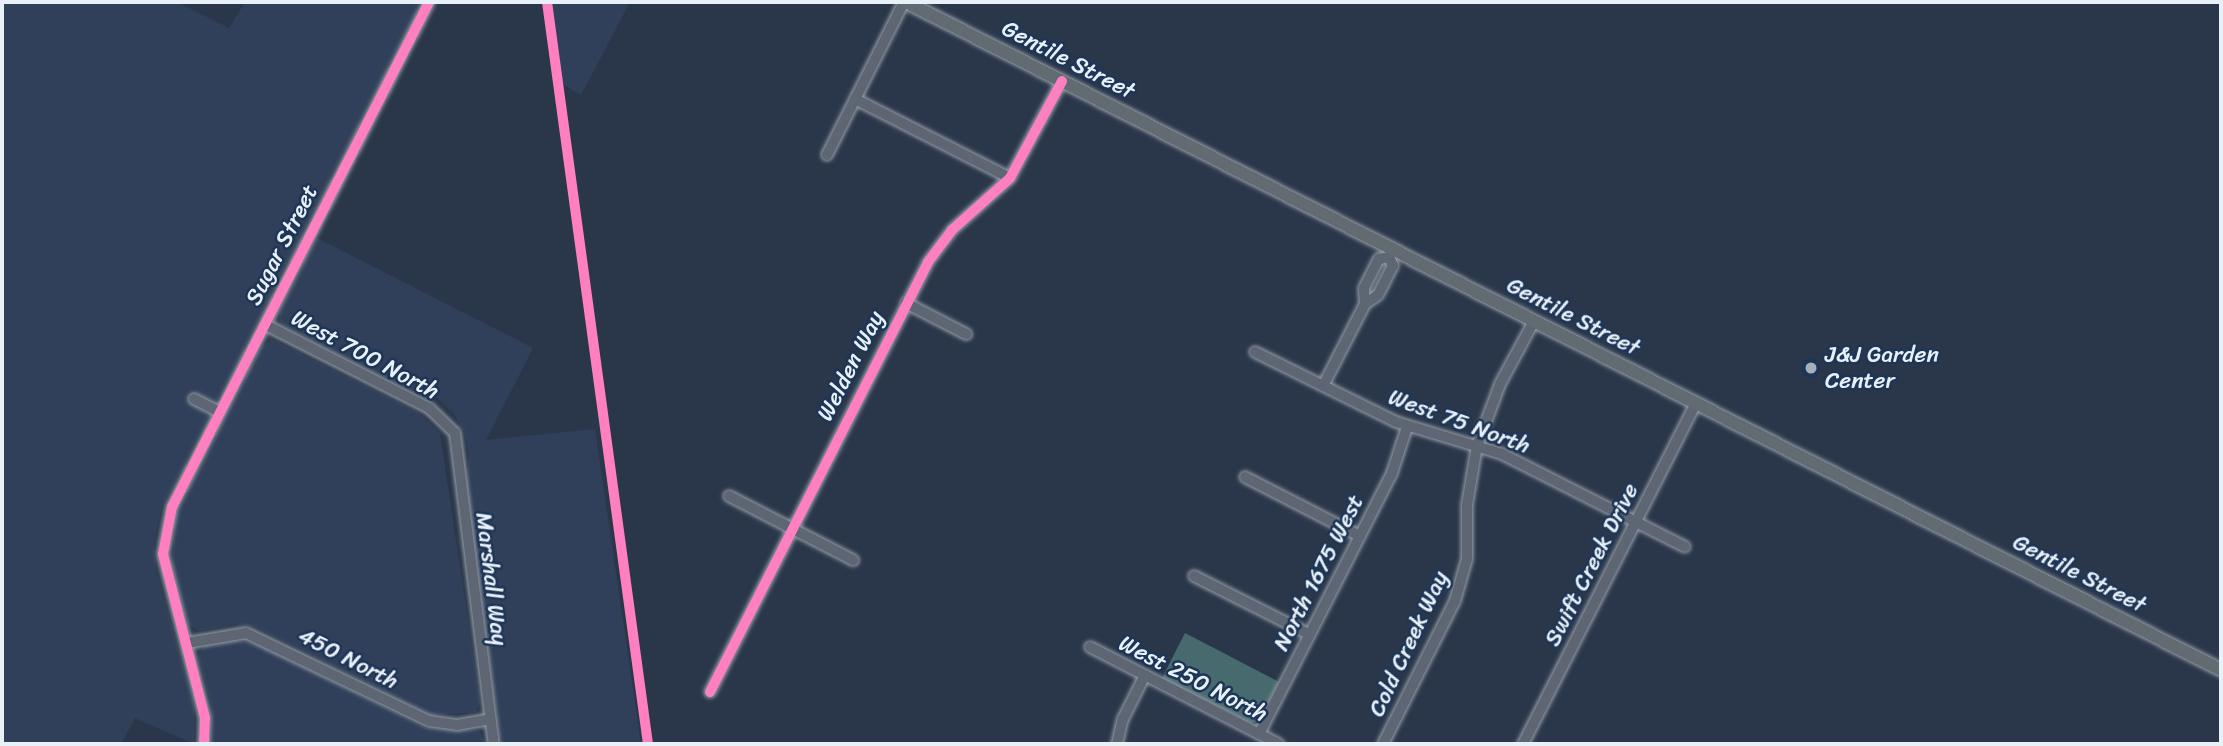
<!DOCTYPE html>
<html>
<head>
<meta charset="utf-8">
<style>
  body { margin:0 }
  #map { position:relative; width:2223px; height:746px; overflow:hidden; background:#2a374a; font-family:Sriracha,sans-serif }
  div>[style] { position:absolute }
  .built>* { inset:0; background:#30405a }
  .green>* { inset:0; background:#476a6e }
  .roads { filter:drop-shadow(0 0 2px #959da7) drop-shadow(0 0 2px #959da7) }
  .minor>* { height:10px; margin:-5px; padding:0 5px; transform-origin:5px; border-radius:5px; background:#5d6672 }
  .major>* { height:12px; margin:-6px; padding:0 6px; transform-origin:6px; border-radius:6px; background:#636b72 }
  .cycleway>* { height:10px; margin:-5px; padding:0 5px; transform-origin:5px; border-radius:5px; background:#ff80c0 }
  .dots>* { width:19px; height:19px; translate:-50% -50%; box-sizing:border-box; border:4px solid #1d3557; border-radius:50% }
  span { translate:-50% -50%; white-space:nowrap; text-align:center; line-height:1.15; -webkit-text-stroke:5px #1d3557; paint-order:stroke }
  .street-label { font-size:23px; color:#e8f1f8 }
  .poi-label { font-size:23px; color:#e8f1f8 }
  .left { translate:0 -50%; text-align:left }
  .frame { position:absolute; inset:0; border:4px solid #e8f1f8; pointer-events:none }
</style>
</head>
<body>
<div id="map">
  <div class="built">
    <div style="clip-path:polygon(2px 2px,177px 2px,229px 28px,245px 2px,420px 2px,161px 509px,154px 543px,156px 571px,194px 706px,194px 744px,135px 718px,121px 744px,2px 744px)"></div>
    <div style="clip-path:polygon(548px 2px,630px 2px,581px 95px,558px 81px)"></div>
    <div style="clip-path:polygon(317px 238px,533px 348px,486px 440px,595px 429px,641px 744px,501px 744px,466px 484px,469px 456px,465px 433px,454px 414px,436px 397px,394px 383px,280px 324px,279px 313px)"></div>
    <div style="clip-path:polygon(271px 339px,418px 413px,440px 433px,480px 702px,476px 712px,432px 715px,255px 627px,236px 624px,199px 631px,188px 624px,172px 563px,176px 516px,261px 348px)"></div>
    <div style="clip-path:polygon(231px 639px,259px 645px,424px 728px,479px 730px,486px 744px,211px 744px,211px 704px,198px 656px,204px 646px)"></div>
  </div>
  <div class="green">
    <div style="clip-path:polygon(1185px 633px,1279px 682px,1258px 721px,1251px 723px,1162px 678px)"></div>
  </div>
  <div class="roads">
    <div class="minor">
      <div style="left:855px;top:99px;width:174px;rotate:27deg"></div>
      <div style="left:827px;top:155px;width:171px;rotate:-63.3deg"></div>
      <div style="left:906px;top:303px;width:68px;rotate:27.3deg"></div>
      <div style="left:1365px;top:304px;width:16px;rotate:-94deg"></div>
      <div style="left:1364px;top:288px;width:33px;rotate:-63deg"></div>
      <div style="left:1379px;top:259px;width:10px;rotate:-11deg"></div>
      <div style="left:266px;top:325px;width:183px;rotate:27deg"></div>
      <div style="left:429px;top:408px;width:36px;rotate:44deg"></div>
      <div style="left:455px;top:433px;width:313px;rotate:82.9deg"></div>
      <div style="left:1255px;top:352px;width:157px;rotate:26.4deg"></div>
      <div style="left:1396px;top:422px;width:111px;rotate:16.8deg"></div>
      <div style="left:1502px;top:454px;width:205px;rotate:26.9deg"></div>
      <div style="left:1323px;top:386px;width:92px;rotate:-62.9deg"></div>
      <div style="left:1365px;top:304px;width:16px;rotate:-35deg"></div>
      <div style="left:1378px;top:295px;width:33px;rotate:-63deg"></div>
      <div style="left:1393px;top:266px;width:10px;rotate:-114deg"></div>
      <div style="left:1389px;top:257px;width:9px;rotate:-63deg"></div>
      <div style="left:194px;top:399px;width:29px;rotate:27deg"></div>
      <div style="left:1245px;top:477px;width:129px;rotate:27.2deg"></div>
      <div style="left:729px;top:496px;width:140px;rotate:27.3deg"></div>
      <div style="left:1194px;top:576px;width:129px;rotate:26.8deg"></div>
      <div style="left:187px;top:643px;width:60px;rotate:-9.6deg"></div>
      <div style="left:246px;top:633px;width:203px;rotate:25.7deg"></div>
      <div style="left:429px;top:721px;width:28px;rotate:8deg"></div>
      <div style="left:457px;top:725px;width:34px;rotate:-10deg"></div>
      <div style="left:1090px;top:647px;width:212px;rotate:27.2deg"></div>
      <div style="left:710px;top:692px;width:482px;rotate:-63.1deg"></div>
      <div style="left:928px;top:262px;width:40px;rotate:-53deg"></div>
      <div style="left:952px;top:230px;width:78px;rotate:-41.9deg"></div>
      <div style="left:1010px;top:178px;width:110px;rotate:-61.8deg"></div>
      <div style="left:1259px;top:734px;width:293px;rotate:-63deg"></div>
      <div style="left:1392px;top:473px;width:48px;rotate:-71.9deg"></div>
      <div style="left:204px;top:744px;width:26px;rotate:-88deg"></div>
      <div style="left:205px;top:718px;width:169px;rotate:-104.4deg"></div>
      <div style="left:163px;top:554px;width:48px;rotate:-79.2deg"></div>
      <div style="left:172px;top:507px;width:567px;rotate:-63.03deg"></div>
      <div style="left:1117px;top:744px;width:26px;rotate:-77deg"></div>
      <div style="left:1123px;top:719px;width:49px;rotate:-63.4deg"></div>
      <div style="left:1383px;top:744px;width:160px;rotate:-63.3deg"></div>
      <div style="left:1455px;top:601px;width:44px;rotate:-74.1deg"></div>
      <div style="left:1467px;top:559px;width:54px;rotate:-90deg"></div>
      <div style="left:1467px;top:505px;width:60px;rotate:-80.4deg"></div>
      <div style="left:1477px;top:446px;width:66px;rotate:-69.6deg"></div>
      <div style="left:1500px;top:384px;width:72px;rotate:-61.6deg"></div>
      <div style="left:1523px;top:744px;width:382px;rotate:-63.1deg"></div>
    </div>
    <div class="major">
      <div style="left:906px;top:2px;width:1475px;rotate:26.93deg"></div>
    </div>
  </div>
  <div class="cycleway">
    <div style="left:547px;top:2px;width:749px;rotate:82.25deg"></div>
    <div style="left:710px;top:692px;width:482px;rotate:-63.1deg"></div>
    <div style="left:928px;top:262px;width:40px;rotate:-53deg"></div>
    <div style="left:952px;top:230px;width:78px;rotate:-41.9deg"></div>
    <div style="left:1010px;top:178px;width:110px;rotate:-61.8deg"></div>
    <div style="left:204px;top:744px;width:26px;rotate:-88deg"></div>
    <div style="left:205px;top:718px;width:169px;rotate:-104.4deg"></div>
    <div style="left:163px;top:554px;width:48px;rotate:-79.2deg"></div>
    <div style="left:172px;top:507px;width:567px;rotate:-63.03deg"></div>
  </div>
  <div class="dots">
    <div style="left:1811px;top:368px;background:#a6b0bb"></div>
  </div>
  <div class="street-label">
    <span style="left:1068px;top:60px;rotate:27deg">Gentile Street</span>
    <span style="left:282px;top:245px;rotate:-63deg">Sugar Street</span>
    <span style="left:1573px;top:317px;rotate:27deg">Gentile Street</span>
    <span style="left:365px;top:355px;rotate:28deg">West 700 North</span>
    <span style="left:851px;top:366px;rotate:-63deg">Welden Way</span>
    <span style="left:1459px;top:422px;rotate:20deg">West 75 North</span>
    <span style="left:1592px;top:565px;rotate:-63deg">Swift Creek Drive</span>
    <span style="left:1319px;top:573px;rotate:-63deg">North 1675 West</span>
    <span style="left:2079px;top:574px;rotate:27deg">Gentile Street</span>
    <span style="left:491px;top:579px;rotate:83deg">Marshall Way</span>
    <span style="left:1409px;top:644px;rotate:-65deg">Cold Creek Way</span>
    <span style="left:348px;top:659px;rotate:27deg">450 North</span>
    <span style="left:1193px;top:679px;rotate:27deg">West 250 North</span>
  </div>
  <div class="poi-label">
    <span class="left" style="left:1825px;top:368px">J&amp;J Garden<br>Center</span>
  </div>
  <div class="frame"></div>
</div>
</body>
</html>
